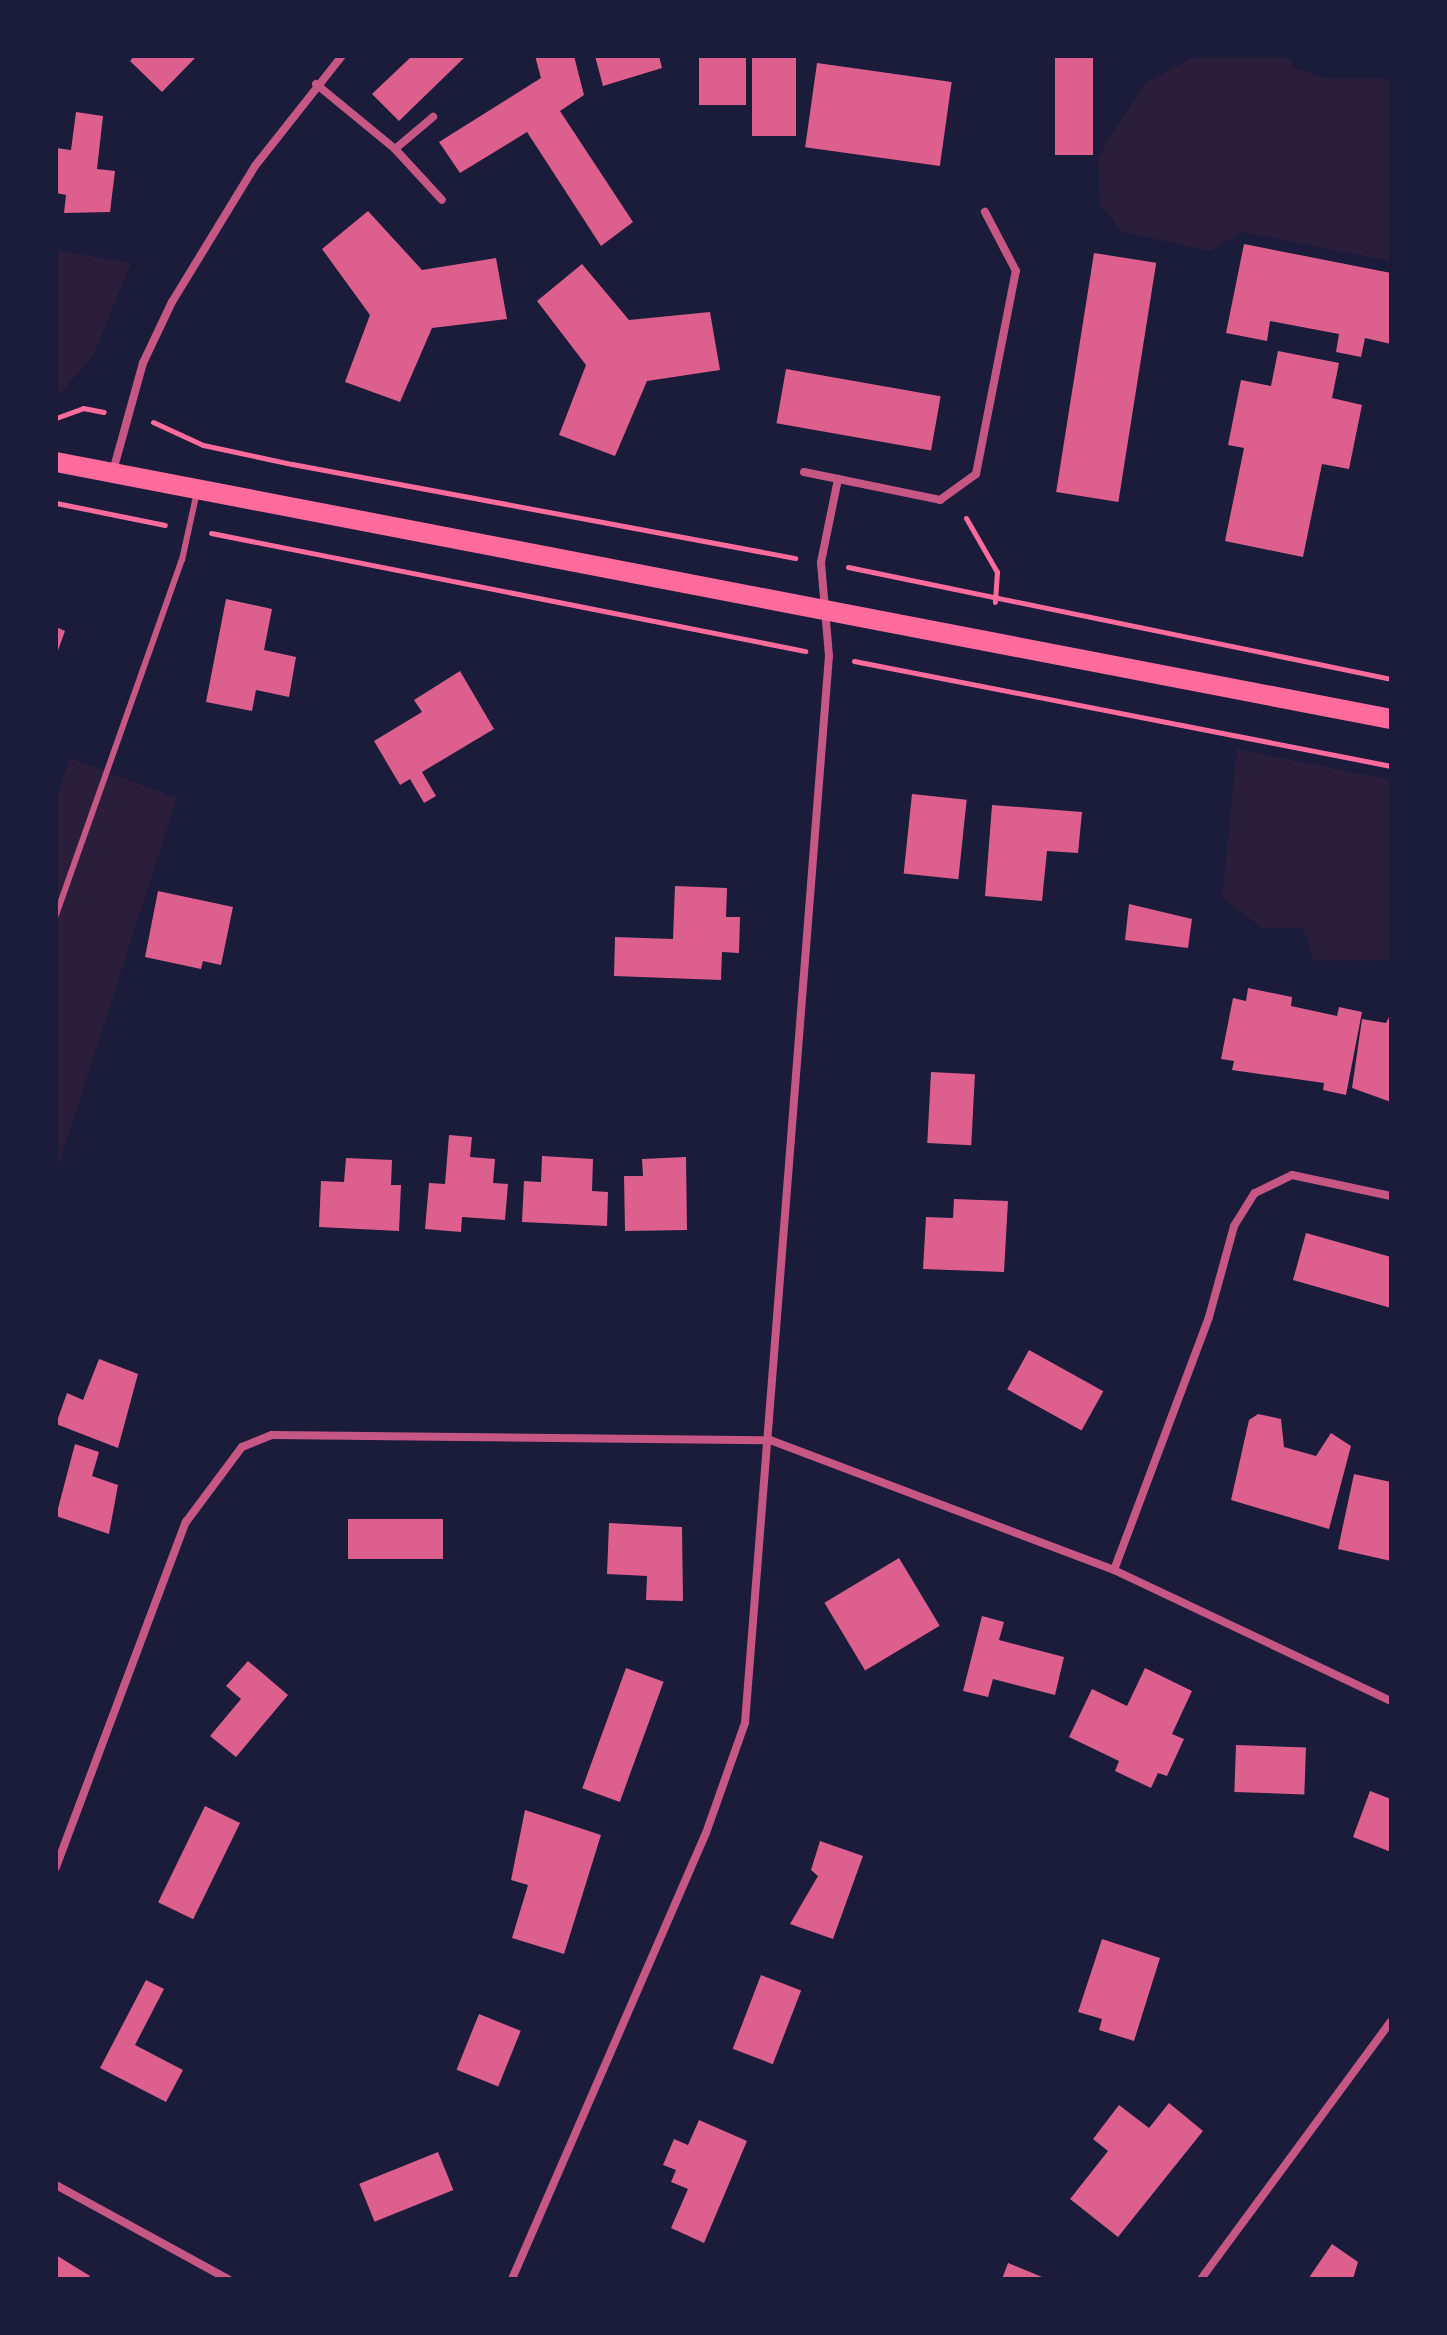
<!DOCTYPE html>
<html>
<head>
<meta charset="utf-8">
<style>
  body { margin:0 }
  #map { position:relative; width:1447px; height:2335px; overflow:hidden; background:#1b1b3a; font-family:"Asap Condensed",sans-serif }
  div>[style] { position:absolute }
  .green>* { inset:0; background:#2a1e3b }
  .building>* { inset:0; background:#dd5f8e; transform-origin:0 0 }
  .path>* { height:5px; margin:-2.5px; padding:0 2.5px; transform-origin:2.5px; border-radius:2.5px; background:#ff6b9d }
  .service>* { height:6px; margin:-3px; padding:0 3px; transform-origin:3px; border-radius:3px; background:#c65784 }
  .minor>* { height:8px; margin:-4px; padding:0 4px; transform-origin:4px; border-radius:4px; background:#c65784 }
  .primary>* { height:20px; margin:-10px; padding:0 10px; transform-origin:10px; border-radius:10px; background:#ff6b9d }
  span { translate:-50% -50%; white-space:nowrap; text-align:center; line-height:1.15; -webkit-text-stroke:8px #1b1b3a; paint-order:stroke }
  .frame { position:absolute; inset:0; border:58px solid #1b1b3a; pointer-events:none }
</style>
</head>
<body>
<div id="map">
  <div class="green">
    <div style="clip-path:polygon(1195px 56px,1292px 56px,1291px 67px,1327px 78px,1391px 79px,1391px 261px,1241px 232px,1211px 251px,1122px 232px,1100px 204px,1098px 157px,1144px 84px)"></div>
    <div style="clip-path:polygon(56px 250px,131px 263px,93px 356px,56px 398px)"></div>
    <div style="clip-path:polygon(1237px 749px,1391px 780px,1391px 960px,1314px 961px,1303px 928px,1262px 928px,1222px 897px)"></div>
    <div style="clip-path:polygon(70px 758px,177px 798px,56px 1174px,56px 796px)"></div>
  </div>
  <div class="building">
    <div style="clip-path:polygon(134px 56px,197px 56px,162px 92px,130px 61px)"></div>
    <div style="clip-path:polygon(412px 56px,466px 56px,399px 121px,372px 94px)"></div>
    <div style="clip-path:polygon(535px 56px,574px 56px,584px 95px,560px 111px,633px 222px,601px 246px,527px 132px,460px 173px,439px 142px,541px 78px)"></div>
    <div style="clip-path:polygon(595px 56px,659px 56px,662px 68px,603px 86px)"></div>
    <div style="left:699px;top:56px;width:47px;height:49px"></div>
    <div style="left:752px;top:56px;width:44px;height:80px"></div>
    <div style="left:1055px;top:56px;width:38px;height:99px"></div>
    <div style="left:817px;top:63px;width:136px;height:85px;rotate:8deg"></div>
    <div style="clip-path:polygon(76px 112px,103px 116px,97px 169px,115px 171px,110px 212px,64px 213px,66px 195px,56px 193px,56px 148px,71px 150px)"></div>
    <div style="clip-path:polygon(368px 211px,422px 270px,496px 258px,507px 319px,432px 328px,400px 402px,345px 382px,370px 315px,322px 249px)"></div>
    <div style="clip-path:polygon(1244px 244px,1391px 273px,1391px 344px,1365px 338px,1361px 357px,1336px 352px,1339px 334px,1270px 321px,1267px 341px,1226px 333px)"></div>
    <div style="left:1094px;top:253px;width:63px;height:242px;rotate:9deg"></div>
    <div style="clip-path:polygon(582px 264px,629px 320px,710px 312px,720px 370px,647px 381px,615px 456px,559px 435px,586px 365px,537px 301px)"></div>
    <div style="clip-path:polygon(1278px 351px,1339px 363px,1332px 398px,1362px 405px,1349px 469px,1322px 464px,1303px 557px,1225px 541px,1244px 448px,1228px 445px,1241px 380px,1271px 386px)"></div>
    <div style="left:786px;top:369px;width:157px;height:55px;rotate:10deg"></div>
    <div style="clip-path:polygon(226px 599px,272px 609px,264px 650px,296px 657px,289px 697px,256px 690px,252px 711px,206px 702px)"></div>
    <div style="clip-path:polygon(56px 627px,65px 631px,56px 656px)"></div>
    <div style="clip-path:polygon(460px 671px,494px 729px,422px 772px,436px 796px,424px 803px,410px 779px,400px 785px,374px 741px,422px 712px,414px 700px)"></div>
    <div style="left:912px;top:794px;width:55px;height:80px;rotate:6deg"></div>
    <div style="clip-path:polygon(992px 805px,1082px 812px,1078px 853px,1047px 851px,1042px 901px,985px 896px)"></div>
    <div style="clip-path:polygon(675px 886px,727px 888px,726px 917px,740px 917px,739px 953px,722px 952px,721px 980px,614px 976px,615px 937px,673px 939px)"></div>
    <div style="clip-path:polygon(158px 891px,233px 907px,221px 965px,203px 961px,201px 969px,145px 957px)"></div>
    <div style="clip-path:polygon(1129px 904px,1192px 919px,1188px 948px,1125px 940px)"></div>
    <div style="clip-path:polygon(1248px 988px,1292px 997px,1291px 1006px,1337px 1016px,1339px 1007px,1362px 1012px,1346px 1095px,1323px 1090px,1324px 1083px,1232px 1070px,1234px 1061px,1221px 1059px,1233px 998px,1246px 1001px)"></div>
    <div style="clip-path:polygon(1391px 1013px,1391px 1102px,1352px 1088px,1362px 1019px,1386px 1023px)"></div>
    <div style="left:931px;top:1072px;width:44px;height:71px;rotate:3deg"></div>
    <div style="clip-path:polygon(449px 1135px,472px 1137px,470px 1157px,495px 1159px,493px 1183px,508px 1184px,505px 1220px,462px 1217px,461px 1232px,425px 1229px,429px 1183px,445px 1184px)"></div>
    <div style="clip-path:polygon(542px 1156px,593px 1159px,592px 1191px,608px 1192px,607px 1226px,522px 1222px,524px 1181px,541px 1182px)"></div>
    <div style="clip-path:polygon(686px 1157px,687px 1230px,625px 1231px,624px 1176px,643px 1176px,642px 1159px)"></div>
    <div style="clip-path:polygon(346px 1158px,392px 1160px,391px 1185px,401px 1185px,399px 1231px,319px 1227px,321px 1181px,344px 1182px)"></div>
    <div style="clip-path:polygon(954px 1199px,1008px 1201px,1004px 1272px,923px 1269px,926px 1217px,953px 1218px)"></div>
    <div style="clip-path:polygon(1306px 1233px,1391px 1257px,1391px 1308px,1293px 1280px)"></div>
    <div style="left:1029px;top:1350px;width:85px;height:45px;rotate:29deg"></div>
    <div style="clip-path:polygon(99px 1359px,138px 1374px,118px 1448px,56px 1424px,67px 1393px,83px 1400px)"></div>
    <div style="clip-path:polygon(1258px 1414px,1281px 1419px,1284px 1447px,1316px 1456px,1331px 1433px,1351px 1446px,1329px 1529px,1231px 1500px,1249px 1420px)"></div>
    <div style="clip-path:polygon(75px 1444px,99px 1452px,92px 1476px,118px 1485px,109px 1534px,56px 1516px)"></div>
    <div style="clip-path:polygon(1354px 1474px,1391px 1482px,1391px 1561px,1338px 1549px)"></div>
    <div style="left:443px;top:1519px;width:40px;height:95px;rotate:90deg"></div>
    <div style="clip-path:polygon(609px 1523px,682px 1527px,683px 1601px,646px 1600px,647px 1576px,607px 1574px)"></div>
    <div style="left:899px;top:1558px;width:79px;height:87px;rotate:59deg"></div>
    <div style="clip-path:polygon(982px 1616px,1004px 1622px,999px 1640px,1064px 1657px,1055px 1695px,993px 1679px,988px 1697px,963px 1691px)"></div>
    <div style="clip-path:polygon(248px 1661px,288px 1695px,236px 1757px,210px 1736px,241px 1699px,226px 1686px)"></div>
    <div style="left:626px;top:1668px;width:40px;height:128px;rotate:20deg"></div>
    <div style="clip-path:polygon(1145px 1668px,1192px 1691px,1172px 1734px,1184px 1739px,1167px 1776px,1158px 1773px,1151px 1788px,1115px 1771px,1119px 1761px,1069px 1737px,1092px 1689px,1127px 1706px)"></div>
    <div style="left:1236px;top:1745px;width:70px;height:47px;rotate:2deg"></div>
    <div style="clip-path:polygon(1370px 1791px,1391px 1799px,1391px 1852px,1353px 1837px)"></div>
    <div style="left:205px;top:1806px;width:39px;height:107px;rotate:26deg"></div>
    <div style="clip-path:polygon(525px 1810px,601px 1835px,564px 1954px,512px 1938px,528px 1885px,511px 1880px)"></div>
    <div style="clip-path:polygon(820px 1841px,863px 1856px,833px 1939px,790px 1924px,818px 1876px,811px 1870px)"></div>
    <div style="clip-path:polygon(1102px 1939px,1160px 1958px,1134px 2041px,1099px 2030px,1102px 2019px,1078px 2012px)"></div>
    <div style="left:761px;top:1975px;width:43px;height:79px;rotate:21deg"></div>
    <div style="clip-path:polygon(146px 1980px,164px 1989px,135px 2045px,183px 2070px,166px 2102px,100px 2068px)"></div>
    <div style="left:479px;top:2014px;width:45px;height:60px;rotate:22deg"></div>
    <div style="clip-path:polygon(1169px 2103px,1203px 2131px,1118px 2237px,1070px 2199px,1108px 2151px,1093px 2139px,1119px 2105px,1149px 2128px)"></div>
    <div style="clip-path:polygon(699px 2120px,747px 2141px,704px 2243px,671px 2228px,688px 2189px,671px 2182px,676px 2170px,663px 2165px,674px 2139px,688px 2145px)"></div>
    <div style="left:438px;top:2152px;width:41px;height:85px;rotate:68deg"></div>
    <div style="clip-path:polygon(1332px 2244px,1358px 2262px,1353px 2279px,1308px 2279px)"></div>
    <div style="clip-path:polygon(56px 2255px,90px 2276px,88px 2279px,56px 2279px)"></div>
    <div style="clip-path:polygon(1008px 2263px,1047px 2279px,1002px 2279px)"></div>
  </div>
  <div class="path">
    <div style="left:56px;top:418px;width:29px;rotate:-20deg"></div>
    <div style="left:83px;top:408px;width:21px;rotate:11deg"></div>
    <div style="left:153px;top:422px;width:55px;rotate:24.7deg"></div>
    <div style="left:203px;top:445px;width:91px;rotate:12.1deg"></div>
    <div style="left:292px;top:464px;width:512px;rotate:10.59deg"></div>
    <div style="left:56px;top:503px;width:111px;rotate:11.4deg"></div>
    <div style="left:966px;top:518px;width:62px;rotate:60.1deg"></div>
    <div style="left:997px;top:572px;width:30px;rotate:94deg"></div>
    <div style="left:211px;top:533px;width:606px;rotate:11.24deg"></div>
    <div style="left:848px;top:567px;width:554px;rotate:11.65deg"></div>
    <div style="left:854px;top:661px;width:547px;rotate:11.06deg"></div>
  </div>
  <div class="service">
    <div style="left:56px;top:915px;width:377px;rotate:-70.5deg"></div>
    <div style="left:182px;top:560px;width:70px;rotate:-77.6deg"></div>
  </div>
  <div class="minor">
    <div style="left:316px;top:84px;width:102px;rotate:39.4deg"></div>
    <div style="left:395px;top:149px;width:69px;rotate:47.3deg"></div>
    <div style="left:395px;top:149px;width:50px;rotate:-40.1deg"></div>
    <div style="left:113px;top:471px;width:112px;rotate:-74.5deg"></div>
    <div style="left:143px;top:363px;width:68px;rotate:-64.6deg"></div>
    <div style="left:172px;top:302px;width:159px;rotate:-58.6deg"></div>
    <div style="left:255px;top:166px;width:140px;rotate:-51.7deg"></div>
    <div style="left:804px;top:472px;width:139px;rotate:11.6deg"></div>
    <div style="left:940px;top:500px;width:44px;rotate:-35.8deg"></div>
    <div style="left:976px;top:474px;width:207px;rotate:-78.9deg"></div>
    <div style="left:1016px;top:271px;width:67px;rotate:-117.7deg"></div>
    <div style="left:1114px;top:1570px;width:270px;rotate:-69.4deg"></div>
    <div style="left:1209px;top:1317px;width:94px;rotate:-74.6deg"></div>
    <div style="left:1234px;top:1226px;width:39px;rotate:-58deg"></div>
    <div style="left:1255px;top:1193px;width:41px;rotate:-25.9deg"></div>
    <div style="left:1292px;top:1175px;width:101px;rotate:12deg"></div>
    <div style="left:56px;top:1867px;width:369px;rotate:-69.4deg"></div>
    <div style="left:186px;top:1522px;width:94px;rotate:-53.3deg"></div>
    <div style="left:242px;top:1447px;width:32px;rotate:-22deg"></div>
    <div style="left:272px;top:1435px;width:498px;rotate:0.6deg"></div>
    <div style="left:770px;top:1440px;width:368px;rotate:20.7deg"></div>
    <div style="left:1114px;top:1570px;width:306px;rotate:25.3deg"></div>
    <div style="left:56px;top:2185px;width:196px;rotate:28.7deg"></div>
    <div style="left:512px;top:2279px;width:486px;rotate:-66.5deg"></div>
    <div style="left:706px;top:1833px;width:117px;rotate:-70.5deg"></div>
    <div style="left:745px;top:1723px;width:1070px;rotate:-85.5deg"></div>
    <div style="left:829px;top:656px;width:94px;rotate:-94.9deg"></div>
    <div style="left:821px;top:562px;width:85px;rotate:-78.4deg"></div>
    <div style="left:1201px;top:2279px;width:320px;rotate:-53.6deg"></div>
  </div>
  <div class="primary">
    <div style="left:56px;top:462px;width:1360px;rotate:10.9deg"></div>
  </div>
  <div class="frame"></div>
</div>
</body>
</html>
